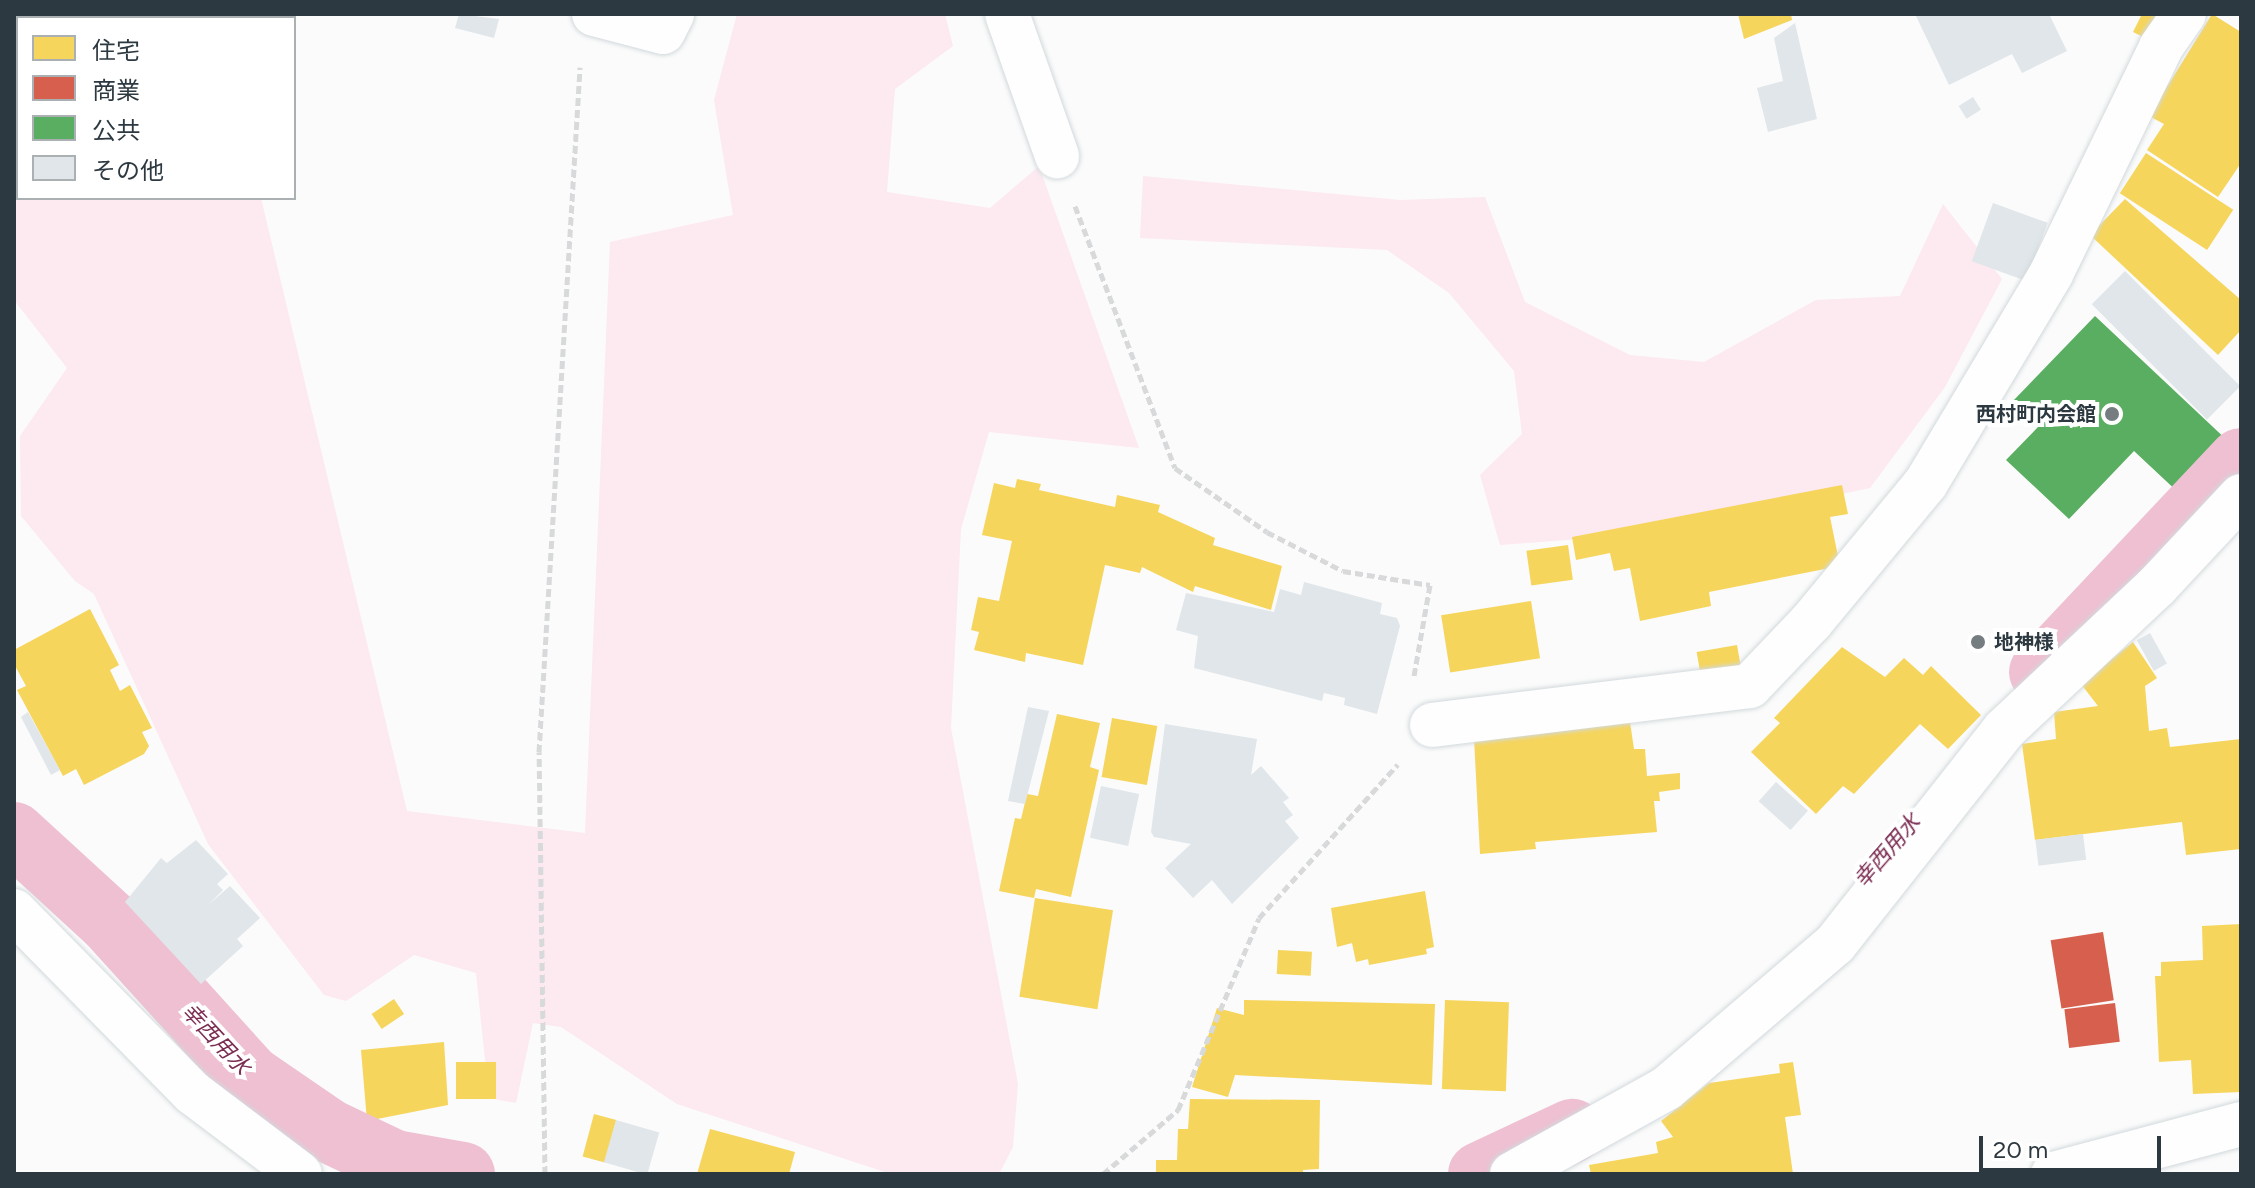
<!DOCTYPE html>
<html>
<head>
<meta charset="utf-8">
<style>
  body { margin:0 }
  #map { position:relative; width:2255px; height:1188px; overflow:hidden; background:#fbfbfb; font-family:Figtree,"Noto Sans JP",sans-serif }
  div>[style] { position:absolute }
  .green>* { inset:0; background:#fde9f0 }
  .homes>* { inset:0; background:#f6d55c; transform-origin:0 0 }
  .shops>* { inset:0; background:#d6604d; transform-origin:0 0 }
  .public>* { inset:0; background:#5aae61 }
  .canal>* { height:64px; margin:-32px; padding:0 32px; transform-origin:32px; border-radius:32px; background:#eec0d2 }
  .building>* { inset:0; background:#e0e6e9; transform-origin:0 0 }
  .path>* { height:5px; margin-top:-2.5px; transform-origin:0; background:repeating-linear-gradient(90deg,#d8d9da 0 8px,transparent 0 12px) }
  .roads { filter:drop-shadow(0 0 2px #d2d9dc) drop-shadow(0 0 2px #d2d9dc) }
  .minor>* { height:44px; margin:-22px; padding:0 22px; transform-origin:22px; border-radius:22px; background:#fefefe }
  .dots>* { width:22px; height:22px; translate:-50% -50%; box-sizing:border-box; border:4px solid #fff; border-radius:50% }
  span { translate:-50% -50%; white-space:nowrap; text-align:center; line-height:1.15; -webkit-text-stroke:8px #fff; paint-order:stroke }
  .poi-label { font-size:20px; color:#2d3940; font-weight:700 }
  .right { translate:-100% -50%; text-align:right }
  .left { translate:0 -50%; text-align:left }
  .water-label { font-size:22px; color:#7b2d52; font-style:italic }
  .frame { position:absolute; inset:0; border:16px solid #2d3940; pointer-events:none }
  .legend { position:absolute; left:16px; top:16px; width:280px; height:184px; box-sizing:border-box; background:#fff; border:2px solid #abb0b3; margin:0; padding:10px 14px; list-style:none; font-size:24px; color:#2d3940 }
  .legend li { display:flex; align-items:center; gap:16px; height:40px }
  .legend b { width:40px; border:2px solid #abb0b3 }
  .scale { position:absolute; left:1979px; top:1136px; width:182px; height:36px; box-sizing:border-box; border:4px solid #2d3940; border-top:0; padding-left:10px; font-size:24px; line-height:28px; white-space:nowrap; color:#2d3940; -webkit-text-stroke:6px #fff; paint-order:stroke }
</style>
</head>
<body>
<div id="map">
  <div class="green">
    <div style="clip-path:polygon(14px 14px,263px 14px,18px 18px,18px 198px,261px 198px,407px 811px,585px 833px,610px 242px,733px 215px,714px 100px,737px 14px,945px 14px,953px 46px,895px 89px,887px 192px,990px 208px,1039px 166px,1139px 448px,989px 432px,961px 529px,951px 728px,1018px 1084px,1013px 1147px,999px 1174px,891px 1174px,677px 1104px,561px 1027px,533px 1023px,516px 1103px,489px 1098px,476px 973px,414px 955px,346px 1001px,324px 995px,208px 844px,94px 594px,75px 581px,21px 516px,20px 436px,67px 368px,14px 300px)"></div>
    <div style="clip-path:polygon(1143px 176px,1400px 200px,1485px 197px,1525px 302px,1630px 355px,1704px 362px,1816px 300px,1900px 296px,1943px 204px,2002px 279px,1945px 387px,1870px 488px,1658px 533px,1500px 545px,1480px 475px,1522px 434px,1514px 371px,1449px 293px,1387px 250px,1140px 238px)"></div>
  </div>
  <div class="homes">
    <div style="clip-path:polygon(1738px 14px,1791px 14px,1792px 20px,1744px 39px)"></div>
    <div style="clip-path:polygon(2142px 14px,2177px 14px,2159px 45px,2133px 32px)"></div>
    <div style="clip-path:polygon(2212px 14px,2241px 32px,2241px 163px,2218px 197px,2147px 150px,2164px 124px,2149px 116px)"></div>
    <div style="left:2146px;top:153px;width:104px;height:48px;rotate:33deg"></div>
    <div style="clip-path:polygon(2125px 199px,2241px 300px,2241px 330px,2218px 355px,2090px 235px)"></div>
    <div style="clip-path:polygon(1017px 479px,1041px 484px,1039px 490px,1115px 507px,1117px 495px,1160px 505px,1158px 512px,1215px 538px,1213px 545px,1282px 566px,1271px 610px,1195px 586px,1193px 592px,1142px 567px,1140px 573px,1105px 565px,1083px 665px,1026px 653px,1025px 662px,974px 650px,979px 632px,971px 630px,978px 597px,999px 601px,1012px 541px,982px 535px,994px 483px,1015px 488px)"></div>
    <div style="clip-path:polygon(1842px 485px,1848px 514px,1830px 517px,1840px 566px,1709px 592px,1711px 606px,1640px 621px,1630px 568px,1614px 571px,1610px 553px,1576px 560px,1572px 537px)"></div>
    <div style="left:1568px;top:545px;width:35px;height:42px;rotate:82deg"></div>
    <div style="left:1531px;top:601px;width:58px;height:91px;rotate:81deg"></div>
    <div style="clip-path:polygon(90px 609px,119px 665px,110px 670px,120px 691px,130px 685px,152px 728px,142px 732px,149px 746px,144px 754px,84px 785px,76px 769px,63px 776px,17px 690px,26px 686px,14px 664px,14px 650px)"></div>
    <div style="clip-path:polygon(2133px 642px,2157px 678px,2145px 686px,2149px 731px,2167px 728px,2170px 747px,2241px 739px,2241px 849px,2186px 855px,2182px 822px,2035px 840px,2022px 744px,2056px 739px,2054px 712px,2098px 706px,2081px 684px)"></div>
    <div style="left:1737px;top:645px;width:22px;height:41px;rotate:80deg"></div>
    <div style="clip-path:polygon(1842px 647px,1885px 677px,1904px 658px,1923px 675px,1931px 666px,1981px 715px,1948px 749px,1920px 724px,1854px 794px,1843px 786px,1816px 814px,1751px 752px,1780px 723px,1774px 718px)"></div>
    <div style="clip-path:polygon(1057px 714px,1100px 723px,1090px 767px,1099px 770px,1071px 897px,1036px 889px,1034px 898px,999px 891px,1015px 818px,1021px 819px,1027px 794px,1038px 796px)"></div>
    <div style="left:1112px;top:718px;width:46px;height:60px;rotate:10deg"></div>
    <div style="clip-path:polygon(1630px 722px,1634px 749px,1645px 749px,1647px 776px,1680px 773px,1680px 789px,1659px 792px,1660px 801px,1654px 801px,1657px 832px,1535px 842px,1536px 849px,1480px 854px,1474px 738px)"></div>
    <div style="clip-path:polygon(1425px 891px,1434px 947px,1426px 949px,1427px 954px,1369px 965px,1368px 959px,1356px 962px,1352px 943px,1337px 947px,1331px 908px)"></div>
    <div style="left:1035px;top:898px;width:79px;height:100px;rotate:9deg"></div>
    <div style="clip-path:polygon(2241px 924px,2241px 1092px,2193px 1094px,2191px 1060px,2159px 1062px,2155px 976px,2161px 976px,2161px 962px,2203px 960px,2202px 926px)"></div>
    <div style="left:1278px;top:950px;width:34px;height:24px;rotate:3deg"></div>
    <div style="left:394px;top:999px;width:18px;height:27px;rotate:56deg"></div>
    <div style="clip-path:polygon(1244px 1000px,1435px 1004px,1432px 1085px,1235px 1075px,1228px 1097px,1192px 1087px,1217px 1008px,1244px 1015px)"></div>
    <div style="left:1445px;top:1000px;width:64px;height:89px;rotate:2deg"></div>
    <div style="clip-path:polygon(444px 1042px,448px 1105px,367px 1121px,361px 1050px)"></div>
    <div style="left:456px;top:1062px;width:40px;height:37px"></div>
    <div style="clip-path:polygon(1793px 1062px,1801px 1115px,1785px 1117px,1793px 1174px,1591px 1174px,1589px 1165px,1658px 1153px,1656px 1142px,1673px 1137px,1661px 1121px,1709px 1083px,1780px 1073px,1779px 1064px)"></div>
    <div style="clip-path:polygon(1190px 1099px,1320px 1100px,1319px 1169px,1303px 1170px,1303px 1174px,1156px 1174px,1156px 1160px,1177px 1160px,1178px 1129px,1188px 1129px)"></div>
    <div style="left:594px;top:1114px;width:23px;height:44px;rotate:15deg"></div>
    <div style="clip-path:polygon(710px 1129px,795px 1152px,789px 1174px,697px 1174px)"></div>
  </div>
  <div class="shops">
    <div style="left:2103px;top:932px;width:69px;height:53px;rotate:81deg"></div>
    <div style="left:2115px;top:1003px;width:39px;height:51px;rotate:83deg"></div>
  </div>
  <div class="public">
    <div style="clip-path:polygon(2095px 316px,2230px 443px,2181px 495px,2134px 451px,2069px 519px,2006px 460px,2038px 427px,2012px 402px)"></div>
  </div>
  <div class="canal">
    <div style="left:2041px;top:672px;width:291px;rotate:-46.7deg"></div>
    <div style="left:14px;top:834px;width:130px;rotate:42.5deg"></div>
    <div style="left:110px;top:922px;width:209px;rotate:47.9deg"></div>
    <div style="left:250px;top:1077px;width:96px;rotate:34.4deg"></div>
    <div style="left:329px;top:1131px;width:73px;rotate:25.2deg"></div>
    <div style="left:395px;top:1162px;width:69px;rotate:10deg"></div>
    <div style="left:1480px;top:1174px;width:102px;rotate:-25.1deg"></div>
  </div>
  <div class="building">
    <div style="clip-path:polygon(459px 14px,499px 19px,494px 38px,455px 28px)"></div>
    <div style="clip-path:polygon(2049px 14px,2067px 51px,2022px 73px,2012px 54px,1949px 85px,1916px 16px)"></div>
    <div style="clip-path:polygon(1795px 23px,1817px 119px,1768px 132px,1757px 88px,1783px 81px,1774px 38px)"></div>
    <div style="left:1973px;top:97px;width:15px;height:17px;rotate:58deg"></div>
    <div style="left:1993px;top:203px;width:58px;height:62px;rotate:20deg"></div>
    <div style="left:2125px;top:271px;width:163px;height:47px;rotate:45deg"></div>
    <div style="clip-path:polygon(1304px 582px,1382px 603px,1380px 614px,1397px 618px,1400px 626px,1377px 714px,1344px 705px,1345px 698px,1324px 693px,1322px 701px,1194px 668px,1198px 636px,1176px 630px,1186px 593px,1274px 612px,1280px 589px,1301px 595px)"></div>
    <div style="left:2150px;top:633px;width:35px;height:15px;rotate:61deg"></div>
    <div style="clip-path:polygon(1028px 707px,1049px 711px,1025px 804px,1008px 801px)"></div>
    <div style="clip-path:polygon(28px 712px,60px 770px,51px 775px,21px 717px)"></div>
    <div style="clip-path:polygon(1165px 724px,1257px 739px,1251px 775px,1261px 766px,1289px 798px,1283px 802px,1293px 815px,1285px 821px,1299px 838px,1232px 904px,1212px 880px,1193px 898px,1165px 868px,1191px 844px,1154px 837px,1151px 832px)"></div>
    <div style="left:1776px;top:782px;width:43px;height:26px;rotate:42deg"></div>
    <div style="left:1101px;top:786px;width:39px;height:53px;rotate:12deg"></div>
    <div style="left:2083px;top:834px;width:26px;height:48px;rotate:83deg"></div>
    <div style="clip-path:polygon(196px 840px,228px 874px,217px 884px,223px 890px,208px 905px,230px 886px,260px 918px,237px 939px,243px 946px,201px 984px,125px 902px,161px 858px,167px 863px)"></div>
    <div style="left:616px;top:1120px;width:45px;height:44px;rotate:16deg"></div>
  </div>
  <div class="path">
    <div style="left:1075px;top:206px;width:280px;rotate:69.1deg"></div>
    <div style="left:1175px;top:468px;width:112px;rotate:34.8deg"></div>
    <div style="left:1267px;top:532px;width:85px;rotate:27.2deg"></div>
    <div style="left:1343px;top:571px;width:88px;rotate:9.1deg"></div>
    <div style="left:1430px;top:585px;width:92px;rotate:100deg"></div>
    <div style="left:545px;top:1174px;width:422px;rotate:-90.8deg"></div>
    <div style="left:539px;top:752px;width:686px;rotate:-86.57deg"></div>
    <div style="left:1103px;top:1174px;width:99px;rotate:-40.5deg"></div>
    <div style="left:1178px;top:1110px;width:208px;rotate:-67.1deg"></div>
    <div style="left:1259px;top:918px;width:207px;rotate:-47.9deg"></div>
  </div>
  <div class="roads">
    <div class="minor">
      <div style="left:594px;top:14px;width:71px;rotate:14.6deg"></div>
      <div style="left:663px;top:32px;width:20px;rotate:-63deg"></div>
      <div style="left:1007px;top:14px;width:151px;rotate:70.6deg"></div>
      <div style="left:1432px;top:725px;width:320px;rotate:-7deg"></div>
      <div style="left:1750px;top:686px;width:88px;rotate:-46.4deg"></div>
      <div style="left:1811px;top:622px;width:180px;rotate:-50.4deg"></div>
      <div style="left:1926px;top:483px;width:244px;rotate:-59.1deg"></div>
      <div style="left:2051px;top:274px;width:252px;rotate:-64.1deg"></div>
      <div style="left:2161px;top:47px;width:40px;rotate:-55.1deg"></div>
      <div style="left:14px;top:911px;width:255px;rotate:45.5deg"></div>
      <div style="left:193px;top:1093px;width:134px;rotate:37.1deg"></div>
      <div style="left:1512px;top:1174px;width:177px;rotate:-29deg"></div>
      <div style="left:1667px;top:1088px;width:221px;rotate:-40.6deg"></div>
      <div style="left:1835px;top:944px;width:273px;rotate:-51.7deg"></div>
      <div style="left:2004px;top:730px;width:210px;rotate:-43.3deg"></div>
      <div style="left:2157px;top:586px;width:123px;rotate:-47deg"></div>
      <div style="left:2053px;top:1174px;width:195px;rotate:-14.9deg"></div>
    </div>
  </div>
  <div class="dots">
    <div style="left:2112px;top:414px;background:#757d81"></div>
    <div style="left:1978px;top:642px;background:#757d81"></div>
  </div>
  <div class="poi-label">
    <span class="right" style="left:2096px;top:414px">西村町内会館</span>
    <span class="left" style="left:1994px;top:642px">地神様</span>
  </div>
  <div class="water-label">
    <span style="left:1887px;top:851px;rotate:-49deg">幸西用水</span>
    <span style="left:216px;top:1039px;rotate:47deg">幸西用水</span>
  </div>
  <div class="frame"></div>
  <ul class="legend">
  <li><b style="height:22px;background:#f6d55c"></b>住宅</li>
  <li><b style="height:22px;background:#d6604d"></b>商業</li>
  <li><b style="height:22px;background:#5aae61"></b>公共</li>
  <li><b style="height:22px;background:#e0e6e9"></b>その他</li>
  </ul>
  <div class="scale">20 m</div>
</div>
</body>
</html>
